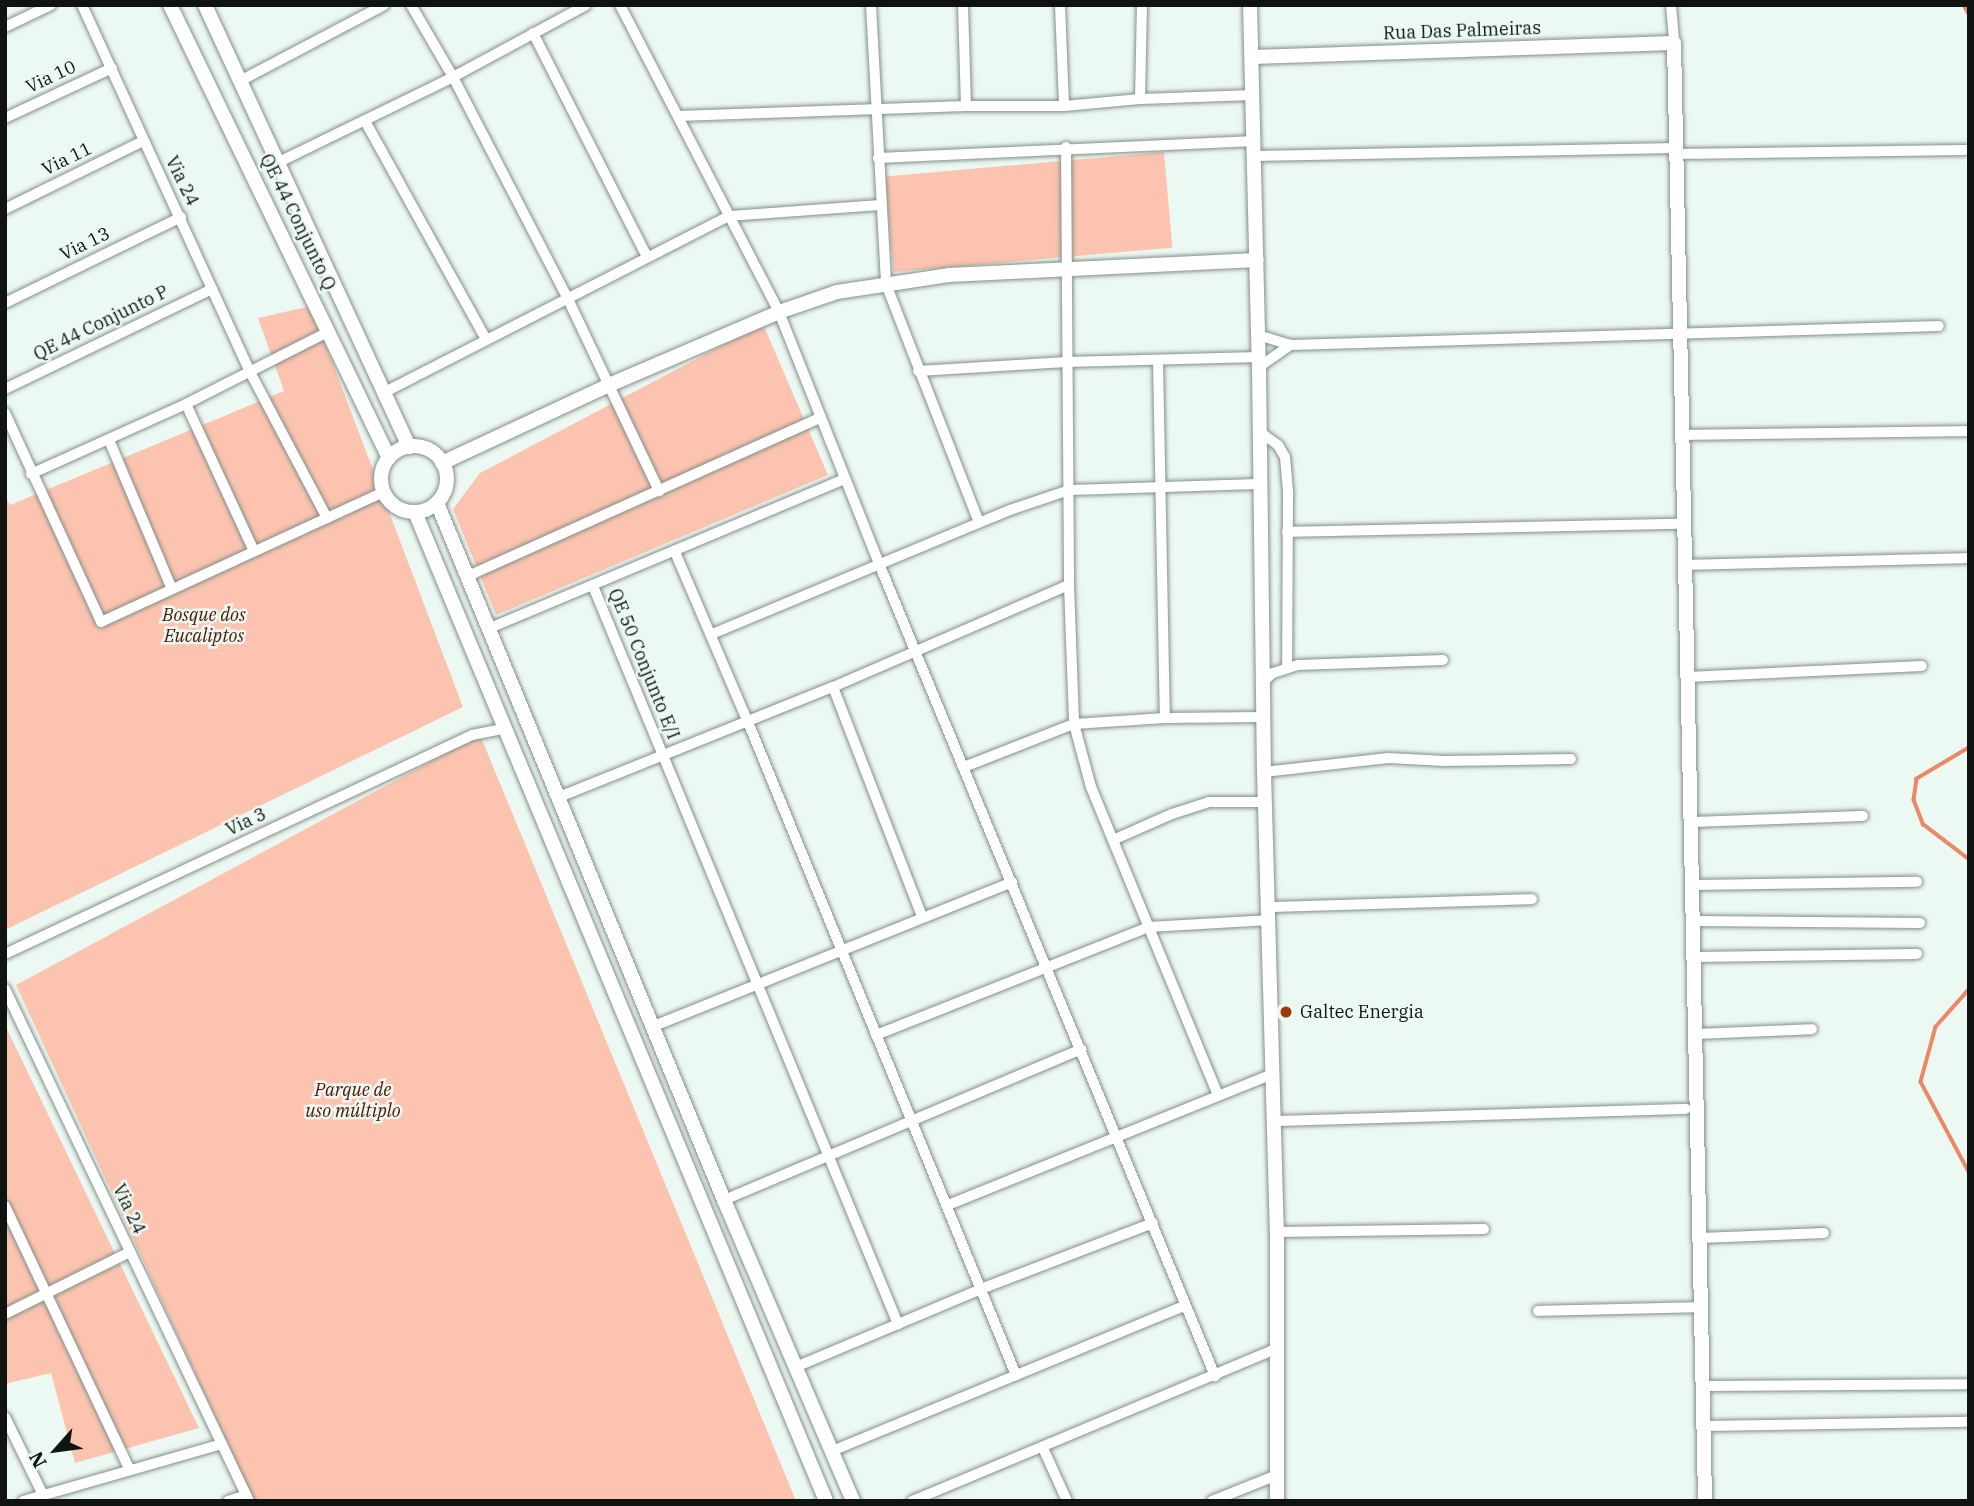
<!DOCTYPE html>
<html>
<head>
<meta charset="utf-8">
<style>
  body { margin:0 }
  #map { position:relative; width:1974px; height:1506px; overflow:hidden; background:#ecf9f2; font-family:"IBM Plex Serif",serif }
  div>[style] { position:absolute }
  .green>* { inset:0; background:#fcc4b0; transform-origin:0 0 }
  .stream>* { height:3.5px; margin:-1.75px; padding:0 1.75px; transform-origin:1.75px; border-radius:1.75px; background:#e98968 }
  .roads { filter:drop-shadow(0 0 2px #838f88) drop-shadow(0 0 2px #838f88) }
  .minor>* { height:10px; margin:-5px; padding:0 5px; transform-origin:5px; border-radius:5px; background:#fff }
  .tertiary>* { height:14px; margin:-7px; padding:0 7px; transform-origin:7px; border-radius:7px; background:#fff }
  .tertiary>.ring { margin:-7px; padding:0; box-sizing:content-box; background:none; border:14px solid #fff; border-radius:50% }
  .dots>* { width:19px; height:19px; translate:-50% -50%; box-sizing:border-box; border:4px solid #ecf9f2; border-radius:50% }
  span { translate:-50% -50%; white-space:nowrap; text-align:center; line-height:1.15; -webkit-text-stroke:5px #ecf9f2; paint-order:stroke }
  .street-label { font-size:18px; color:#0f1411 }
  .park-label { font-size:18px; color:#4f1500; font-style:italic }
  .poi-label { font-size:18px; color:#0f1411 }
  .left { translate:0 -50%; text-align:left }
  .frame { position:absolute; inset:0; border:7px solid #0f1411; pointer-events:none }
  .north { position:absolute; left:21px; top:1415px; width:70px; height:70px; -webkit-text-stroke:5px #ecf9f2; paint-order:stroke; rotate:242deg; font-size:19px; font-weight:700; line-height:28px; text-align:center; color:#0f1411 }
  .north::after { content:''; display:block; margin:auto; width:24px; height:32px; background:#0f1411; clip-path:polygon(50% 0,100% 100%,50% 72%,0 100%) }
</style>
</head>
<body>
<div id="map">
  <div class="green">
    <div style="left:1164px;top:152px;width:96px;height:280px;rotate:85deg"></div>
    <div style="clip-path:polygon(311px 306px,463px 707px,5px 930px,5px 497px,10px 505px,284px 391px,258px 318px)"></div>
    <div style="clip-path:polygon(763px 324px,828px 475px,496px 615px,453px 509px,480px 473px)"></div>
    <div style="clip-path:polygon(480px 735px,796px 1501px,254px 1501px,16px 985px)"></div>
    <div style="clip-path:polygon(5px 1025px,199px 1428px,75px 1463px,51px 1373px,5px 1384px)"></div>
  </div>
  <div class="stream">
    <div style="left:1964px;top:5px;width:10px;rotate:61deg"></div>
    <div style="left:1969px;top:748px;width:61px;rotate:149.2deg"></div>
    <div style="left:1917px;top:779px;width:21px;rotate:98deg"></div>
    <div style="left:1914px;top:800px;width:26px;rotate:69deg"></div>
    <div style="left:1923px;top:824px;width:58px;rotate:37.3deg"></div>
    <div style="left:1969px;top:990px;width:50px;rotate:131.7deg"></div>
    <div style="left:1936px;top:1027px;width:57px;rotate:105.3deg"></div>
    <div style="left:1921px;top:1082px;width:102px;rotate:61.9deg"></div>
  </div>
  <div class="roads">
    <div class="minor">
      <div style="left:82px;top:5px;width:404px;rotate:65.4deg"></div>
      <div style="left:250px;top:372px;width:165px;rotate:62.2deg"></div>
      <div style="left:411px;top:5px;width:83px;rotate:59.7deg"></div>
      <div style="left:453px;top:77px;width:248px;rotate:62.6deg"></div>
      <div style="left:567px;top:297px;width:215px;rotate:64.6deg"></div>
      <div style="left:620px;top:5px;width:346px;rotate:62.6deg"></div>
      <div style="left:779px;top:312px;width:273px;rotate:68.3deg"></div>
      <div style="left:880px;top:566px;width:877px;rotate:67.53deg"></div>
      <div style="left:871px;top:5px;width:279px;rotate:86.9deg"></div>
      <div style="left:886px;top:284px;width:256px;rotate:68.7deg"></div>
      <div style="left:963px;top:5px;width:101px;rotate:88.3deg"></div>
      <div style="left:1060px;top:5px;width:101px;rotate:87.7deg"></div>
      <div style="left:1671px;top:5px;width:38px;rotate:85deg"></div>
      <div style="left:5px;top:27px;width:51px;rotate:-25.6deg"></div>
      <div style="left:533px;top:33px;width:251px;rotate:63deg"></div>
      <div style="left:240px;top:81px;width:163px;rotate:-27.8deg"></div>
      <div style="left:1140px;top:99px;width:94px;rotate:-88.8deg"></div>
      <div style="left:678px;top:116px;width:288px;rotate:-2deg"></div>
      <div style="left:966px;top:106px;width:98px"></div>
      <div style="left:1064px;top:106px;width:76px;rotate:-5.3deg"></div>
      <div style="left:1140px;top:99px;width:113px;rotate:-2deg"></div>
      <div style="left:5px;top:118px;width:118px;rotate:-25deg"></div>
      <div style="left:365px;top:121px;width:249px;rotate:61deg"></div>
      <div style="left:1066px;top:147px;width:438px;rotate:89.6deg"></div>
      <div style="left:1069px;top:585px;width:139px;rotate:87.9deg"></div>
      <div style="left:1074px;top:724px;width:65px;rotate:74.9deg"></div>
      <div style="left:1091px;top:787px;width:333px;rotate:67.6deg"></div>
      <div style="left:1676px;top:154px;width:289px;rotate:-0.8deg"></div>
      <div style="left:1255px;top:156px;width:421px;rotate:-1.1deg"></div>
      <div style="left:878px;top:158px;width:377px;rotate:-2.6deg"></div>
      <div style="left:279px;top:162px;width:194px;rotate:-26deg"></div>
      <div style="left:453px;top:77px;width:151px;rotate:-28.4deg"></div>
      <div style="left:5px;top:209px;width:154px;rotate:-26.2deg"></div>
      <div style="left:5px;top:303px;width:196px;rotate:-26deg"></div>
      <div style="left:1258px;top:335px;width:34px;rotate:17deg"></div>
      <div style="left:1291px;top:345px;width:648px;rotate:-1.68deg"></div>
      <div style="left:1158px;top:361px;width:357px;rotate:88.9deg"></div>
      <div style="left:1259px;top:367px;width:39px;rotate:-35deg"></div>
      <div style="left:918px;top:371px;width:148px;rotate:-3.5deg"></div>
      <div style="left:1066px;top:362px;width:193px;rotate:-1.5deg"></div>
      <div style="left:5px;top:389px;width:230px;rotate:-25.8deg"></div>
      <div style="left:385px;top:392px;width:386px;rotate:-27.1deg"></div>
      <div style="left:729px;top:216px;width:150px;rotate:-4.2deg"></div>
      <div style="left:186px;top:404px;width:162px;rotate:65.2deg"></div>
      <div style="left:5px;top:413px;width:230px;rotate:65.3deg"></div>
      <div style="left:101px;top:622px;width:311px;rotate:-24.7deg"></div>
      <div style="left:1260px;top:432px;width:22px;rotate:36deg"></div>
      <div style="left:1278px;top:445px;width:14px;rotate:60deg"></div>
      <div style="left:1285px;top:457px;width:38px;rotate:85deg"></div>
      <div style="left:1288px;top:495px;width:172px;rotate:90.3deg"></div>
      <div style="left:1682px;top:435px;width:287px;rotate:-0.8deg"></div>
      <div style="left:109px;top:440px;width:162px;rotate:67.1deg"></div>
      <div style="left:31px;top:474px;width:170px;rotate:-24.3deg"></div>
      <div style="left:186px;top:404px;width:161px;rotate:-26.9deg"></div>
      <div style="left:1287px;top:532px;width:397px;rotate:-1.2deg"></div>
      <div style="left:675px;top:552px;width:185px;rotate:66.8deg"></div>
      <div style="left:748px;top:722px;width:706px;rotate:67.69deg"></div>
      <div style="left:1686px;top:565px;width:283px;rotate:-1.4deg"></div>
      <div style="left:468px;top:576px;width:387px;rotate:-24.2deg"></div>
      <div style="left:593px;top:586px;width:799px;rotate:67.55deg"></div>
      <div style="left:490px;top:628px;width:385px;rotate:-22.8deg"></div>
      <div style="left:712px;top:634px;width:323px;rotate:-22.6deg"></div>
      <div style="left:1010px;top:510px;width:62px;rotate:-18.7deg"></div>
      <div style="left:1069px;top:490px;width:191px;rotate:-1.8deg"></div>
      <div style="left:1687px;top:677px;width:235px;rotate:-2.7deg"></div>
      <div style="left:1264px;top:681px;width:12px;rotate:-42deg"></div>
      <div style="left:1273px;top:673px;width:26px;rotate:-18deg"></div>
      <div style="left:1298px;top:665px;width:145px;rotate:-2deg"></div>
      <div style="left:833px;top:687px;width:247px;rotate:68.8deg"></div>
      <div style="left:964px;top:767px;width:118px;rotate:-21.4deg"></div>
      <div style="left:1074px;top:724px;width:91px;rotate:-3.8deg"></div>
      <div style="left:1165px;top:718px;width:99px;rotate:-0.6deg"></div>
      <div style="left:1264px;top:772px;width:125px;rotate:-6.4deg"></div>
      <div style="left:1388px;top:758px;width:57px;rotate:3deg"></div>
      <div style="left:1445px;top:761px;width:126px;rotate:-0.9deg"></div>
      <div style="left:559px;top:797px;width:295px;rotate:-21.9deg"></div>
      <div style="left:833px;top:687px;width:257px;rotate:-23.4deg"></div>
      <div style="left:1691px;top:822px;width:172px;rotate:-2deg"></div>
      <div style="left:1113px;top:840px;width:64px;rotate:-23.8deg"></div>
      <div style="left:1172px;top:814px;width:39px;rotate:-18deg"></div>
      <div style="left:1209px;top:802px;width:56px"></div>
      <div style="left:1693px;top:885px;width:224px;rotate:-0.8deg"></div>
      <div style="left:1269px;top:907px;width:263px;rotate:-1.7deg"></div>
      <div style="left:1694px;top:921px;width:226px;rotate:0.5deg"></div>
      <div style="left:5px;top:954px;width:516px;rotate:-25.12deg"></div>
      <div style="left:472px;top:735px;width:33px;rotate:-11deg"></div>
      <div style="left:1694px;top:957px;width:223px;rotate:-0.8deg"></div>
      <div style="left:5px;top:989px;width:567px;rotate:64.52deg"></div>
      <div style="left:654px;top:1026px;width:386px;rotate:-21.9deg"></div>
      <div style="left:1695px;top:1034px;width:117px;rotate:-2.4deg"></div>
      <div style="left:876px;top:1035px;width:294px;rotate:-21.6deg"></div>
      <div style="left:1149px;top:927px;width:121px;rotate:-3.3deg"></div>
      <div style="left:1274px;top:1121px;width:412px;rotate:-1.7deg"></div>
      <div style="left:724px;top:1200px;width:388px;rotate:-22.9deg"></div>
      <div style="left:948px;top:1205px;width:350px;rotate:-22deg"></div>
      <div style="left:5px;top:1206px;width:292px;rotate:64.7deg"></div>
      <div style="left:1277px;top:1232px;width:207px;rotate:-0.8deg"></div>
      <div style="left:1700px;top:1238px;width:124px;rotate:-2.3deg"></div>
      <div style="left:1538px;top:1311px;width:163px;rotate:-1.4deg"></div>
      <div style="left:5px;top:1314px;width:140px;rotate:-26.4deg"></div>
      <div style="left:798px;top:1366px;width:199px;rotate:-22.8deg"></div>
      <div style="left:981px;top:1289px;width:184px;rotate:-21deg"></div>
      <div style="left:1703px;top:1386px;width:266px;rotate:-0.4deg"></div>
      <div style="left:5px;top:1417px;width:87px;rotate:64deg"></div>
      <div style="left:1704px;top:1426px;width:265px;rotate:-0.9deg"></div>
      <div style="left:1043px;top:1448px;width:58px;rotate:65.6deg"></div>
      <div style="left:832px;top:1451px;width:381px;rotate:-22.4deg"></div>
      <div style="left:23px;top:1501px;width:207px;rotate:-16deg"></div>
      <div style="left:228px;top:1501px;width:19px;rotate:-18deg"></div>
      <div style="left:912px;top:1501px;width:397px;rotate:-22.7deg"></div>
      <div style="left:1212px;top:1501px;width:70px;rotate:-21.8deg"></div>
    </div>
    <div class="tertiary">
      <div style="left:170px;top:5px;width:503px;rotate:64.2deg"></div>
      <div style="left:205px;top:5px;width:487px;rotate:65.2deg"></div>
      <div style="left:1250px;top:5px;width:362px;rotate:88.6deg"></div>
      <div style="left:1259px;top:367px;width:405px;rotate:89.3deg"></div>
      <div style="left:1264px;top:772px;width:460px;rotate:88.4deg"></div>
      <div style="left:1277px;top:1232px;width:269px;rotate:90deg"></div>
      <div style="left:1252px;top:57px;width:422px;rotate:-1.9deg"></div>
      <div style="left:1674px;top:43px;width:1458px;rotate:88.78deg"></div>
      <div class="ring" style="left:381px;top:446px;width:52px;height:52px"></div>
      <div style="left:442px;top:463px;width:184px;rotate:-25deg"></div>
      <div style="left:609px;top:385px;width:185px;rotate:-23.2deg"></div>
      <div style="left:779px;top:312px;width:61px;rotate:-19deg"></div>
      <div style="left:837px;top:292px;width:113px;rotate:-8.6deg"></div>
      <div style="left:949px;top:275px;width:308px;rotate:-2.8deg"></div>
      <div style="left:437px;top:503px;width:754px;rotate:67.62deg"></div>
      <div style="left:724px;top:1200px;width:327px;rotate:66.8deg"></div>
      <div style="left:415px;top:512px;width:1071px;rotate:67.43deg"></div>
    </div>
  </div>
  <div class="dots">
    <div style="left:1286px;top:1012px;background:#9d380b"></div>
  </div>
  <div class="street-label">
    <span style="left:1462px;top:31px;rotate:-2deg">Rua Das Palmeiras</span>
    <span style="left:51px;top:77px;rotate:-25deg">Via 10</span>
    <span style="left:67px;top:159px;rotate:-26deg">Via 11</span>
    <span style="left:182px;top:181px;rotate:64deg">Via 24</span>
    <span style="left:298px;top:222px;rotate:64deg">QE 44 Conjunto Q</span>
    <span style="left:85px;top:244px;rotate:-26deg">Via 13</span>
    <span style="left:101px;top:323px;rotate:-26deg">QE 44 Conjunto P</span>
    <span style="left:644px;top:664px;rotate:68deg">QE 50 Conjunto E/I</span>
    <span style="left:246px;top:822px;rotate:-25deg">Via 3</span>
    <span style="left:129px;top:1209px;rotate:65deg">Via 24</span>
  </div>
  <div class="park-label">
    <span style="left:204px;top:626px">Bosque dos<br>Eucaliptos</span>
    <span style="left:353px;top:1101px">Parque de<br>uso múltiplo</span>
  </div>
  <div class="poi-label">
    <span class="left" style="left:1300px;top:1012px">Galtec Energia</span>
  </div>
  <div class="frame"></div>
  <div class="north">N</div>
</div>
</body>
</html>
